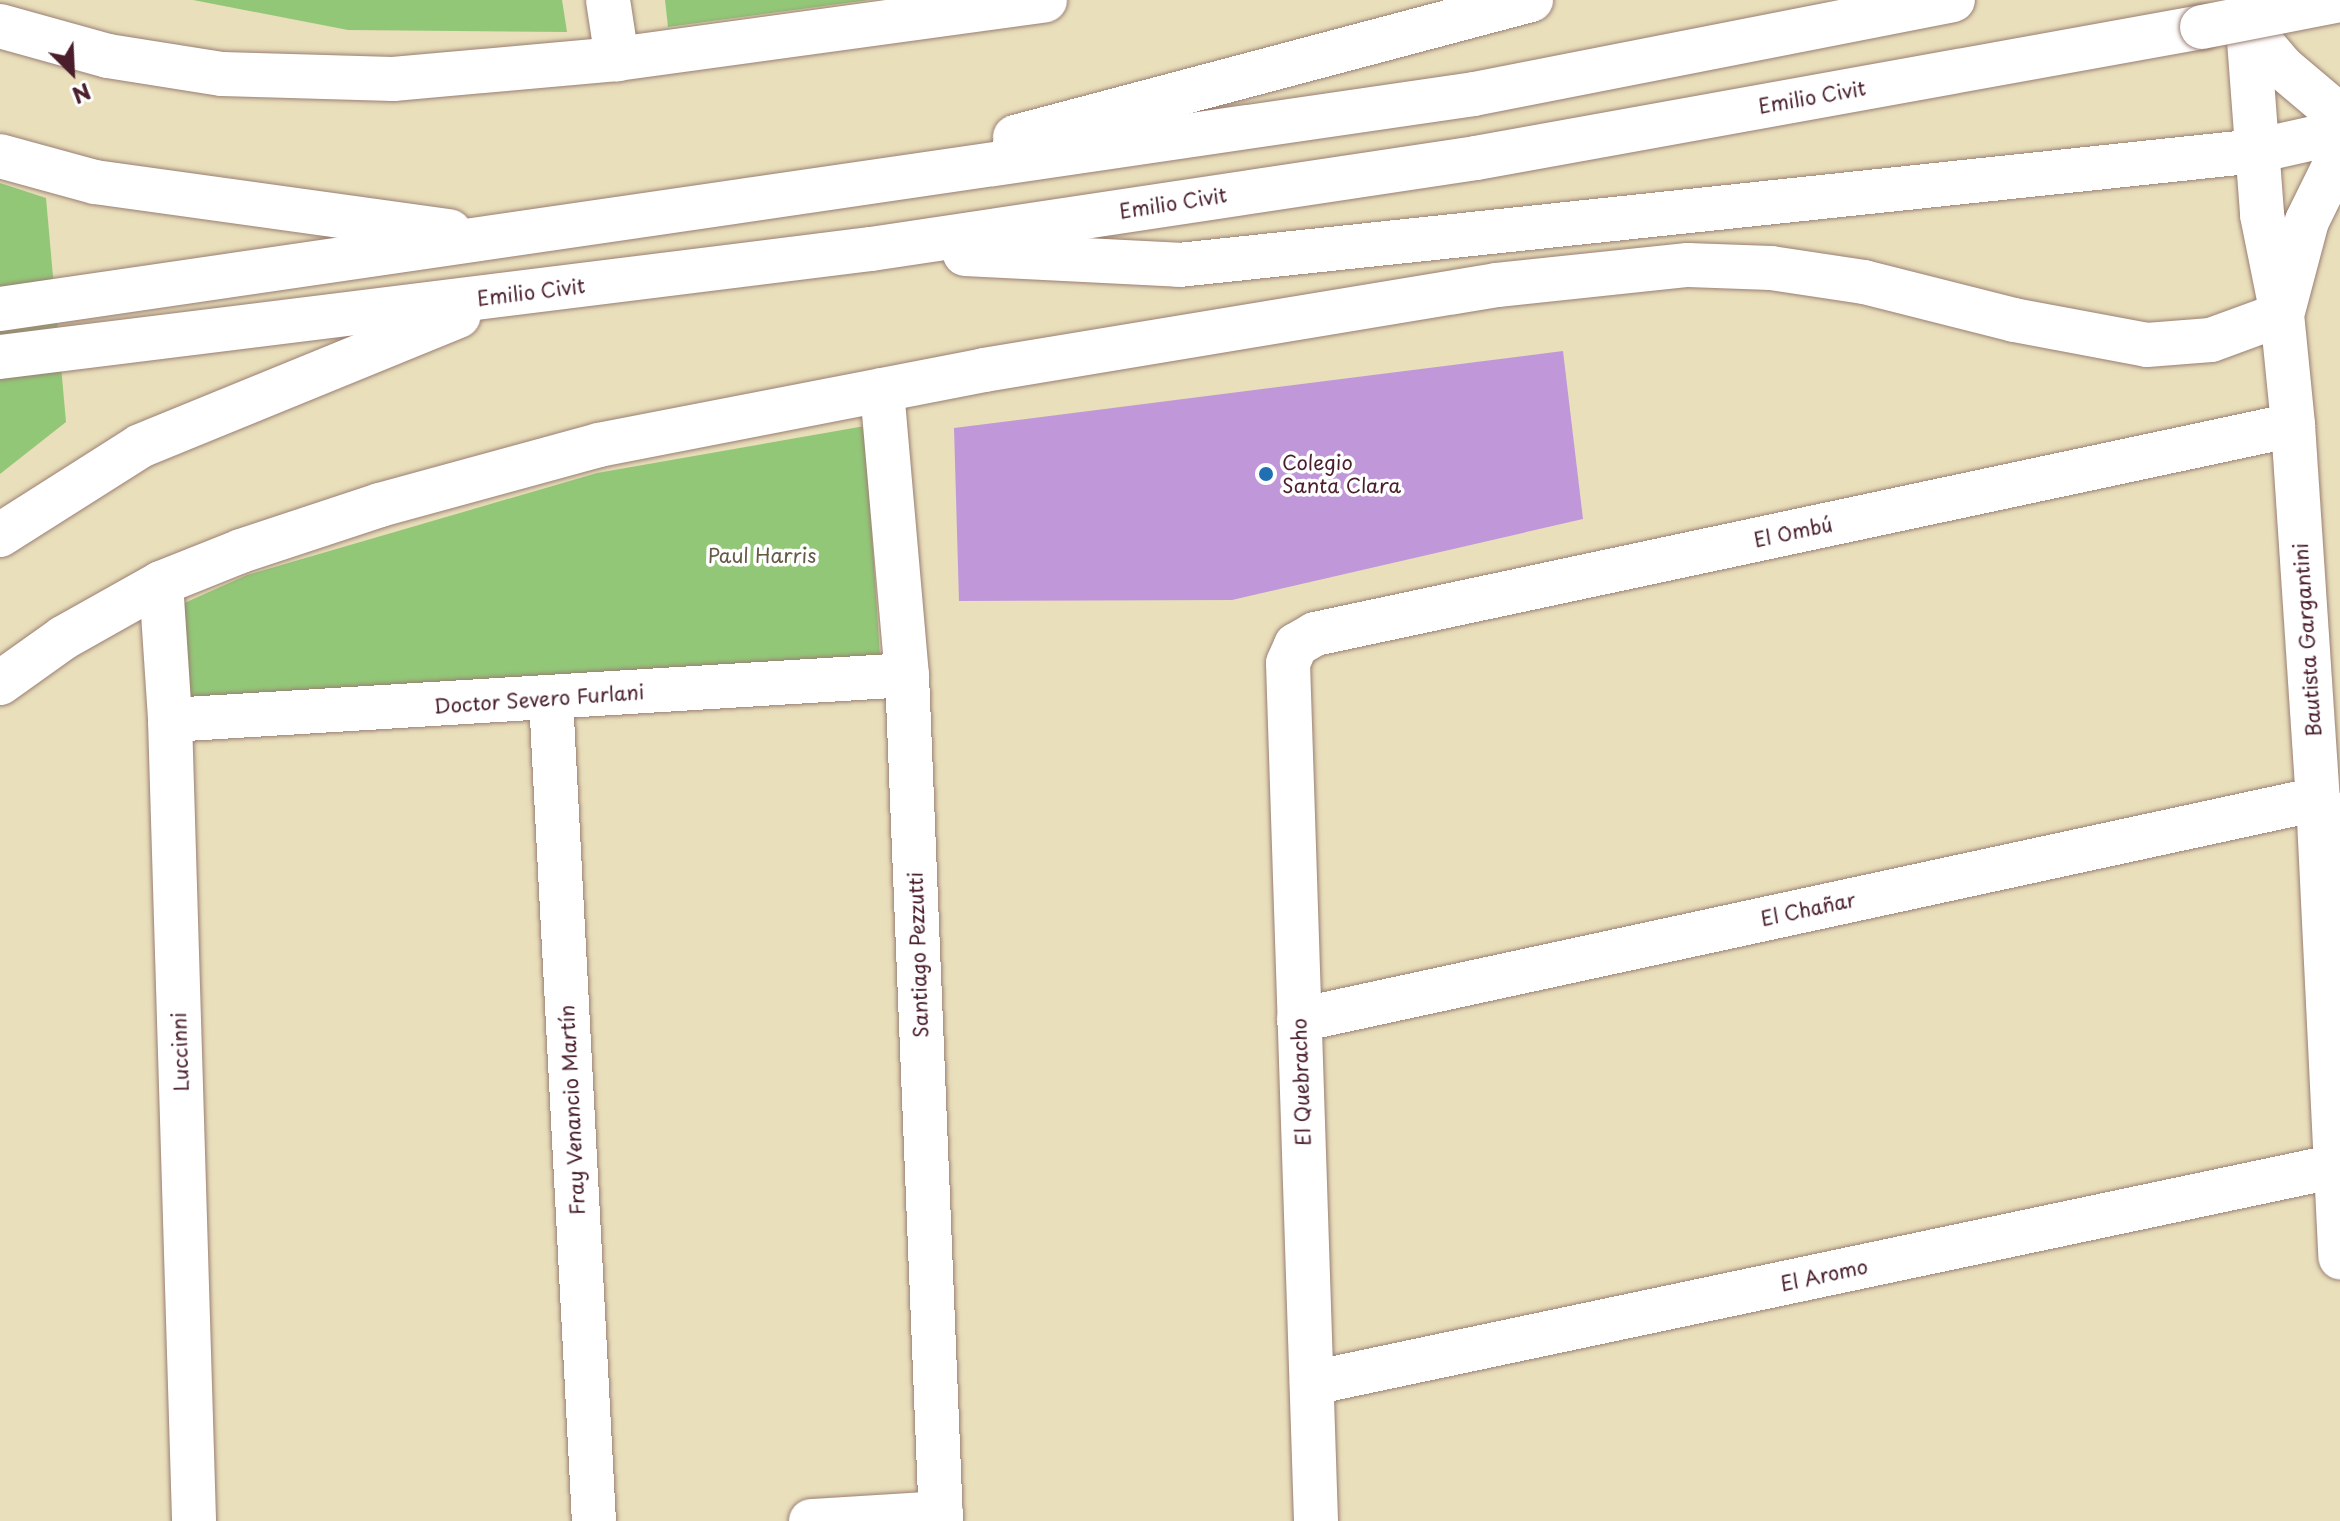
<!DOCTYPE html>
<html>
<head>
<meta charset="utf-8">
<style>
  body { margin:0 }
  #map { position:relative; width:2340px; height:1521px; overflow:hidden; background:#e9dfbb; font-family:"Playpen Sans",sans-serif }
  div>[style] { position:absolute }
  .green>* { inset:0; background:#93c778 }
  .building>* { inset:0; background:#c098d9 }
  .roads { filter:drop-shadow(0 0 2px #9a7f73) drop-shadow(0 0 2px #9a7f73) }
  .minor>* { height:44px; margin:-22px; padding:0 22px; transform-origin:22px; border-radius:22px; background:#fff }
  .highway>* { height:44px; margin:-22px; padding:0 22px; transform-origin:22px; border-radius:22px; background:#fff }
  .bridges { filter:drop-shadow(0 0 2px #9a7f73) drop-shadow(0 0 2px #9a7f73) }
  .highway-bridge>* { height:44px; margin:-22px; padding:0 22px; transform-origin:22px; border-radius:22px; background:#fff }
  .dots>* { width:22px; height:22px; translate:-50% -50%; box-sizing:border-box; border:4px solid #fff; border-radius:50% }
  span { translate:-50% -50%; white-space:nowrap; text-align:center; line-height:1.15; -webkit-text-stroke:7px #fff; paint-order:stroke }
  .street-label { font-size:20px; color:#4a1f2b }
  .poi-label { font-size:20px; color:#4a1f2b }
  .left { translate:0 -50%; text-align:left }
  .park-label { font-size:20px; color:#645a46 }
  .north { position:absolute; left:32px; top:32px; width:80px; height:80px; -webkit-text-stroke:6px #fff; paint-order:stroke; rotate:156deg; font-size:22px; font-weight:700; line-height:32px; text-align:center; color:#4a1f2b }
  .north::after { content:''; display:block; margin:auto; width:28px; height:36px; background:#4a1f2b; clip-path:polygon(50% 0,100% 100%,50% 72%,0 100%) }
</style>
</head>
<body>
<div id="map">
  <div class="green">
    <div style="clip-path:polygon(193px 0,562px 0,567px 32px,348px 30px)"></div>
    <div style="clip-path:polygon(665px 0,869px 0,668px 27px)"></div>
    <div style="clip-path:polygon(0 183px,46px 198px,66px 422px,0 474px)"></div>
    <div style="clip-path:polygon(865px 426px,880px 656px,179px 708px,171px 609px,247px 575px,597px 473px)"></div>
  </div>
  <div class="building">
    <div style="clip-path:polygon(1563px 351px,1583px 519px,1232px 600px,959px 601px,954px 428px)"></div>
  </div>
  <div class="roads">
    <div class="minor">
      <div style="left:608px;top:0;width:60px;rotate:81.3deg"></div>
      <div style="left:2248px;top:18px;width:9px;rotate:90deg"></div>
      <div style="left:2248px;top:27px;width:52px;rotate:49.6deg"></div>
      <div style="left:2282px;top:67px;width:76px;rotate:40.2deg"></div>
      <div style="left:0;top:26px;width:112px;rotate:15.5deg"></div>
      <div style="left:108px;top:56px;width:115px;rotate:9deg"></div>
      <div style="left:222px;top:74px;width:171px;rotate:1.7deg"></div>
      <div style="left:393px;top:79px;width:225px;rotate:-5.1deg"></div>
      <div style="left:617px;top:59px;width:432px;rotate:-7.8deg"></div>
      <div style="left:2248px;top:27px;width:189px;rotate:85.7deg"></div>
      <div style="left:2262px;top:215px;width:101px;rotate:78.6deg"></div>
      <div style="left:2282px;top:314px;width:112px;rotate:84.3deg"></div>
      <div style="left:2293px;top:425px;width:375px;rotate:86.2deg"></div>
      <div style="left:2318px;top:799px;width:459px;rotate:87.2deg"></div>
      <div style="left:2256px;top:151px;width:86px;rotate:-12.7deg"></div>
      <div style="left:2284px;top:308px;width:90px;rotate:-75.2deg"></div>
      <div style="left:2307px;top:221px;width:75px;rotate:-63.8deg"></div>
      <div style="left:882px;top:390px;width:286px;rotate:85deg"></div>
      <div style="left:907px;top:675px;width:847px;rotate:87.7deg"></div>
      <div style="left:161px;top:583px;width:137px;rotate:86.2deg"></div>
      <div style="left:170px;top:720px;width:801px;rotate:88.28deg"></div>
      <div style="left:0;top:683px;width:77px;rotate:-35.5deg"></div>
      <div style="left:63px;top:638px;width:112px;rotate:-29.3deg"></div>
      <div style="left:161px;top:583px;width:86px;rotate:-21.8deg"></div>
      <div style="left:241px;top:551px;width:146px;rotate:-18.3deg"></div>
      <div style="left:380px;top:505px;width:227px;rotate:-15.3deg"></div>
      <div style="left:599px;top:445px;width:392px;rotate:-11deg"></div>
      <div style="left:984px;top:370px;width:520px;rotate:-9.41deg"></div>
      <div style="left:1497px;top:285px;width:192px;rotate:-6deg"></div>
      <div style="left:1688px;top:265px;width:83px;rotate:2.1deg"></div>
      <div style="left:1771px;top:268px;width:94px;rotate:8.6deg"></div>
      <div style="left:1864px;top:282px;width:155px;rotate:14.2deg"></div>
      <div style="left:2014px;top:320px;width:135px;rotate:10.6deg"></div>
      <div style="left:2147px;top:345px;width:64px;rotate:-4.5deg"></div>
      <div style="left:2211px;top:340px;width:76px;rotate:-20.1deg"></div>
      <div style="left:551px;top:699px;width:823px;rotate:87.01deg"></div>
      <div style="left:170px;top:720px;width:738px;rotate:-3.49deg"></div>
      <div style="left:1299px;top:1020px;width:1043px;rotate:-12.24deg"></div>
      <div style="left:1312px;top:1383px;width:1047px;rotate:-11.96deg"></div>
      <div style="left:811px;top:1521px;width:130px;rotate:-3.5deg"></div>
      <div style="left:1316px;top:1521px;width:858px;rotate:-91.87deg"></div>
      <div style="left:1288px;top:663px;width:20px;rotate:-66deg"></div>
      <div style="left:1296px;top:645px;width:22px;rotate:-30deg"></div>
      <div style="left:1315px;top:634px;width:1000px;rotate:-12.06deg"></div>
    </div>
    <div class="highway">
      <div style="left:1015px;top:137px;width:534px;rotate:-14.87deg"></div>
      <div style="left:0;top:156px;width:98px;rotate:15.3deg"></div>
      <div style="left:95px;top:182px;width:358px;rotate:7.9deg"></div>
      <div style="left:965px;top:254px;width:214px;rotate:2.9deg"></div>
      <div style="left:1179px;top:265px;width:1083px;rotate:-6.04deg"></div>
      <div style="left:0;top:309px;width:1490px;rotate:-8.3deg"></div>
      <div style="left:1474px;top:94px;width:488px;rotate:-11.1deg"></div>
      <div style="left:0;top:357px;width:878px;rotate:-7.07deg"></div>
      <div style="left:871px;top:249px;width:612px;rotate:-8.55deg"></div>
      <div style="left:1476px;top:158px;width:738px;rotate:-10.23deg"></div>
      <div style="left:0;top:535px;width:166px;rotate:-32.4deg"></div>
      <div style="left:140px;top:446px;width:344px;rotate:-22.2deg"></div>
    </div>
  </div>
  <div class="bridges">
    <div class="highway-bridge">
      <div style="left:2202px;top:27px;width:140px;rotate:-11.1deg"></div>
    </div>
  </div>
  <div class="dots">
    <div style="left:1266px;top:474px;background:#1f6fb2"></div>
  </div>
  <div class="street-label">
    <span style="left:1812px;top:97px;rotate:-10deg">Emilio Civit</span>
    <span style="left:1173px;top:203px;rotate:-9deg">Emilio Civit</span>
    <span style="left:531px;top:292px;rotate:-7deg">Emilio Civit</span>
    <span style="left:1793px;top:532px;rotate:-12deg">El Ombú</span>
    <span style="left:2307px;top:640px;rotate:-94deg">Bautista Gargantini</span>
    <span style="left:539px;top:699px;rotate:-4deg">Doctor Severo Furlani</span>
    <span style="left:1808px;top:909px;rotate:-12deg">El Chañar</span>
    <span style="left:918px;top:955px;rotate:-92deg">Santiago Pezzutti</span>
    <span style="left:180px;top:1052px;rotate:-92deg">Luccinni</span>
    <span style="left:1301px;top:1082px;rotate:-92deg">El Quebracho</span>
    <span style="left:572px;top:1110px;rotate:-93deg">Fray Venancio Martín</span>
    <span style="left:1824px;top:1275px;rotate:-12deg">El Aromo</span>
  </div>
  <div class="poi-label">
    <span class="left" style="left:1282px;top:474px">Colegio<br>Santa Clara</span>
  </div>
  <div class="park-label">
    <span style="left:762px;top:555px">Paul Harris</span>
  </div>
  <div class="north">N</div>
</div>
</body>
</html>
